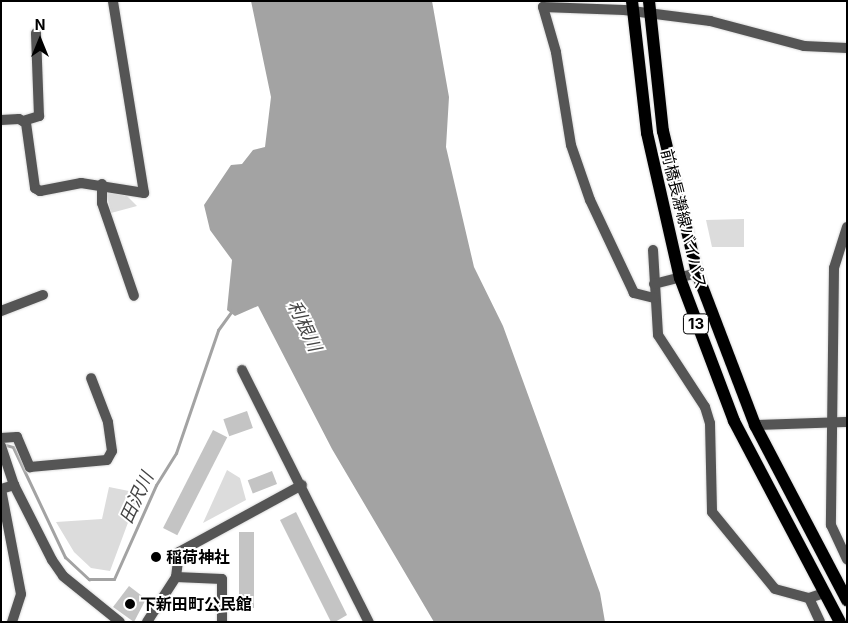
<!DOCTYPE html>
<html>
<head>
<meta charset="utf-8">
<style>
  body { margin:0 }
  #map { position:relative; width:848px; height:623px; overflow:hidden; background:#fff; font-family:Inter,"Noto Sans JP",sans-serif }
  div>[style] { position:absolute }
  .green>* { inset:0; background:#dcdcdc }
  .water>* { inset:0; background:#a3a3a3 }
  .stream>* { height:3px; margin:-1.5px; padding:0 1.5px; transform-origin:1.5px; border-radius:1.5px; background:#a3a3a3 }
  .building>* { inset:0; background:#c4c4c4; transform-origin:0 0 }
  .roads { filter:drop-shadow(0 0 1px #dbdbdb) drop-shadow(0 0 1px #dbdbdb) }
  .minor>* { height:10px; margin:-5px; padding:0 5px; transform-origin:5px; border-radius:5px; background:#555 }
  .tertiary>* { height:10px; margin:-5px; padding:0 5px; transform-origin:5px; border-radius:5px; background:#555 }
  .primary>* { height:12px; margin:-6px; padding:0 6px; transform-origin:6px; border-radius:6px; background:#000 }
  .dots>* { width:14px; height:14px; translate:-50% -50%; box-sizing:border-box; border:2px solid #fff; border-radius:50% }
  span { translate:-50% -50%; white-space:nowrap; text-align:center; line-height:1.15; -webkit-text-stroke:4px #fff; paint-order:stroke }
  .shield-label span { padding:1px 4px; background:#fff; border:1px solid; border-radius:4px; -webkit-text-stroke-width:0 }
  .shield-label { font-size:15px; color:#000; font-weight:700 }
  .street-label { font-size:16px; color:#000 }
  .poi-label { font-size:16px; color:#000; font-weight:700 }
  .left { translate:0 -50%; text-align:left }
  .water-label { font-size:18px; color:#444; font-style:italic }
  .frame { position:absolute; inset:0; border:2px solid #000; pointer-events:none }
  .north { position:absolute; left:15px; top:15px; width:50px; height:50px; -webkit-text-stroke:4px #fff; paint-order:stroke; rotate:0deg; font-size:14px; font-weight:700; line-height:20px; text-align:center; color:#000 }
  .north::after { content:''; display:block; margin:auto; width:18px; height:22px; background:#000; clip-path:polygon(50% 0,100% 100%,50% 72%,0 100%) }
</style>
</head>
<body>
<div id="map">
  <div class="green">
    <div style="clip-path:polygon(106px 192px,127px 196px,137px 206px,111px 213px)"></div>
    <div style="clip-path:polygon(744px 219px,744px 247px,712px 247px,706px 220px)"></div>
    <div style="clip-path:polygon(227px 470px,240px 478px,246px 500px,203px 523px)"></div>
    <div style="clip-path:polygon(109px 487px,139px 493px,110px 571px,91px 568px,74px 552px,56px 522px,102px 519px)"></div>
  </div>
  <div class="water">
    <div style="clip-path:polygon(251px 1px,432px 1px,449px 97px,446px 147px,474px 267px,503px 326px,600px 593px,605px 622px,434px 622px,332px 449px,258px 306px,235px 316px,227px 310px,232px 260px,210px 230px,204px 205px,231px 165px,242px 164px,253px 150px,265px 147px,271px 97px)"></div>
  </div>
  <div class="stream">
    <div style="left:2px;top:444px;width:11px;rotate:15deg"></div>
    <div style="left:13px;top:447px;width:122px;rotate:64.7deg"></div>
    <div style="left:65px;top:557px;width:33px;rotate:43deg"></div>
    <div style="left:89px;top:579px;width:25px"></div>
    <div style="left:114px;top:579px;width:103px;rotate:-65.9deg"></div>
    <div style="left:156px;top:485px;width:38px;rotate:-58deg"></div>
    <div style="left:176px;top:453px;width:130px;rotate:-71.1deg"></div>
    <div style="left:218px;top:330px;width:24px;rotate:-54deg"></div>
  </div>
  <div class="building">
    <div style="left:247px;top:411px;width:18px;height:25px;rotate:71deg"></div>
    <div style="left:213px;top:430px;width:16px;height:110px;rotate:27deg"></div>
    <div style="left:272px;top:471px;width:14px;height:26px;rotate:69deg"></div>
    <div style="clip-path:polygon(296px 512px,347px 615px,335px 622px,331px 622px,280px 520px)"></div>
    <div style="left:239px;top:532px;width:15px;height:76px"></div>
    <div style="clip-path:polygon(129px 586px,146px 599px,134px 622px,113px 607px)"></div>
  </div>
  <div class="roads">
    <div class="minor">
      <div style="left:1px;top:120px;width:18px;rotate:-3deg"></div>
      <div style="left:19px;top:119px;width:8px;rotate:30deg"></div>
      <div style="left:26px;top:123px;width:66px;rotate:82.1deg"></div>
      <div style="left:35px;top:188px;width:6px;rotate:31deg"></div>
      <div style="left:40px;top:191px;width:42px;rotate:-11deg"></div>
      <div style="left:81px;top:183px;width:64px;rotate:9deg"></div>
      <div style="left:144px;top:193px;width:194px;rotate:-99.2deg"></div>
      <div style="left:23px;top:121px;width:17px;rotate:-17deg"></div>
      <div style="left:39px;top:116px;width:83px;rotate:-92.1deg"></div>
      <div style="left:102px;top:184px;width:19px;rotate:90deg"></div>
      <div style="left:102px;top:203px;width:98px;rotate:71deg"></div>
      <div style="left:653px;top:250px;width:85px;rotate:86.6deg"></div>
      <div style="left:658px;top:335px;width:86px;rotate:56.9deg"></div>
      <div style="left:705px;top:407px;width:17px;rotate:73deg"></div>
      <div style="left:710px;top:423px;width:89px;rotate:88.7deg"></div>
      <div style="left:712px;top:512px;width:99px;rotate:50.7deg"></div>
      <div style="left:775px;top:589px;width:35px;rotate:15deg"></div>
      <div style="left:809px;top:598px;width:16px;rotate:-18deg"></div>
      <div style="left:654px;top:284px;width:44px;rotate:-14.3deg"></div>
      <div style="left:654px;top:298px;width:21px;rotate:-166deg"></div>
      <div style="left:634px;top:293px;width:103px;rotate:-115.3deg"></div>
      <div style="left:590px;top:200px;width:58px;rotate:-109.1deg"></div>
      <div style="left:571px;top:145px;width:94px;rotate:-99.2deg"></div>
      <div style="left:556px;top:52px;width:47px;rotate:-106.1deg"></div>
      <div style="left:543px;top:7px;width:81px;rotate:2.1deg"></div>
      <div style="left:624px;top:10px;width:87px;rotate:7.3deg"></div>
      <div style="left:710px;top:21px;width:97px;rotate:14.9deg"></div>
      <div style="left:804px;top:46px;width:43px;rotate:2.7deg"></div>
      <div style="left:1px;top:311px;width:45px;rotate:-20.9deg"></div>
      <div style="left:242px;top:370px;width:282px;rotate:63.3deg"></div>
      <div style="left:1px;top:438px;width:16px;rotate:-4deg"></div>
      <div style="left:17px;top:437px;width:33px;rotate:67deg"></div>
      <div style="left:30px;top:467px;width:77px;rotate:-5.2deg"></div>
      <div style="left:107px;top:460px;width:10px;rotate:-61deg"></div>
      <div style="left:112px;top:451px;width:29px;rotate:-98deg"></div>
      <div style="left:108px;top:422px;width:47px;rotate:-111.1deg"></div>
      <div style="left:1px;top:446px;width:41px;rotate:71.6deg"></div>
      <div style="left:14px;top:485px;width:84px;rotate:63.1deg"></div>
      <div style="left:52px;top:560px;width:19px;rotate:55deg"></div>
      <div style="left:63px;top:576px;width:73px;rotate:38.9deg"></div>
      <div style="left:176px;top:577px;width:46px;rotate:2.5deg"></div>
      <div style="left:222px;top:579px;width:43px;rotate:90deg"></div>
      <div style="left:809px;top:598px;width:26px;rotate:65deg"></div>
      <div style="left:12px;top:622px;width:29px;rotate:-72deg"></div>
      <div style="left:21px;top:594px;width:107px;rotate:-100.8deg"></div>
      <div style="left:1px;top:489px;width:14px;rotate:-17deg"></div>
      <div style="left:147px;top:622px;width:54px;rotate:-57.2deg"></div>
      <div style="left:176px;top:577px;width:25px;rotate:-83deg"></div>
      <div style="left:179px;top:552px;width:140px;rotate:-28.6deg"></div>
    </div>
    <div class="tertiary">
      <div style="left:847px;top:227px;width:43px;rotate:107.6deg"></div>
      <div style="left:834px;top:268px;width:257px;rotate:90.7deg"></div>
      <div style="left:831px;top:525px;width:38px;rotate:65deg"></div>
      <div style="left:755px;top:425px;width:92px;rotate:-1.9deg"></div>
    </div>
    <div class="primary">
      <div style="left:632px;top:1px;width:133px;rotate:83.5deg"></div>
      <div style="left:647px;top:133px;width:149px;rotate:77.2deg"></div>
      <div style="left:680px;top:278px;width:153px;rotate:69.3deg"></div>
      <div style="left:734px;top:421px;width:227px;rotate:62.2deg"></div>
      <div style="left:649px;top:1px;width:131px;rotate:83.9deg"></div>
      <div style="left:663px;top:131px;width:146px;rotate:76.5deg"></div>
      <div style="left:697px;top:273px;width:163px;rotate:69.1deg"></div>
      <div style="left:755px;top:425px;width:198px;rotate:62.3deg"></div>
    </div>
  </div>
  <div class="dots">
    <div style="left:156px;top:557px;background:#000"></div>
    <div style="left:130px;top:604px;background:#000"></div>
  </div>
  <div class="shield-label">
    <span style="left:696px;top:324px">13</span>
  </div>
  <div class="street-label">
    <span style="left:684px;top:219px;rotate:76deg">前橋長瀞線バイパス</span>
  </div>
  <div class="poi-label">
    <span class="left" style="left:166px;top:557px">稲荷神社</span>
    <span class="left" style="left:140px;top:604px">下新田町公民館</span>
  </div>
  <div class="water-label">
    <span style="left:304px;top:326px;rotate:65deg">利根川</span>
    <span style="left:137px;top:498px;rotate:-65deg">田沢川</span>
  </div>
  <div class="frame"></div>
  <div class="north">N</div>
</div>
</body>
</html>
